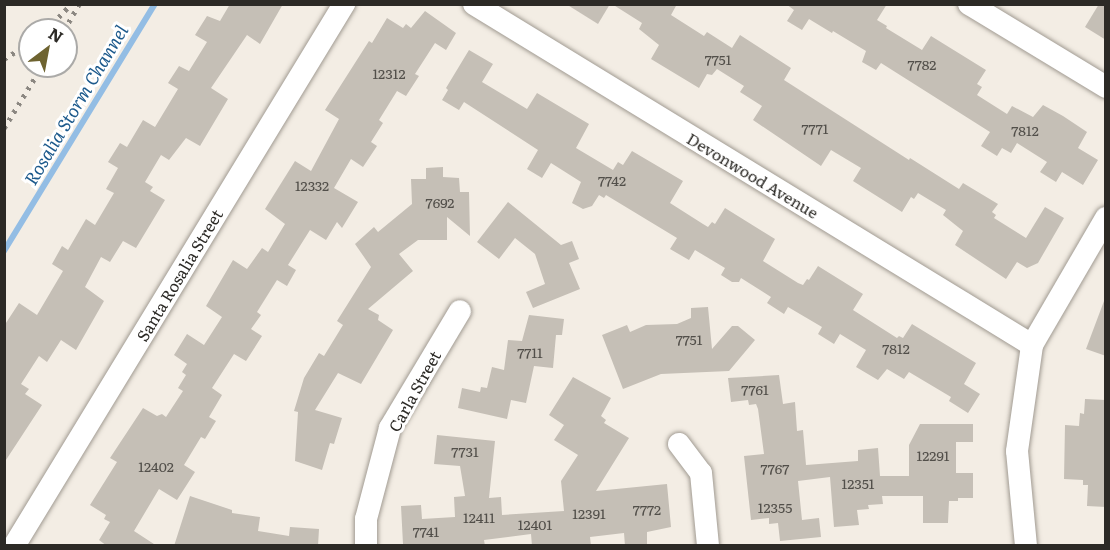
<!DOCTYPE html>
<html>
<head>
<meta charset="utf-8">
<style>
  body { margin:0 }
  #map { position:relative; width:1110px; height:550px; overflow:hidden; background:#f3ede4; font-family:Literata,serif }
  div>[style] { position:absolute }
  .stream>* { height:6px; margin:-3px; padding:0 3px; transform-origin:3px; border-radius:3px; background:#93bde4 }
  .building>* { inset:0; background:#c5bfb6 }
  .roads { filter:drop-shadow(0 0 2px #a19b92) drop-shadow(0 0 2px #a19b92) }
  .minor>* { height:22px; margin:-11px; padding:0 11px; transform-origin:11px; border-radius:11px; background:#fff }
  .rail>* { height:4.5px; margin-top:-2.25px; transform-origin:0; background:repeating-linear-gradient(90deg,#8b8781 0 3px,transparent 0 9px) }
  span { translate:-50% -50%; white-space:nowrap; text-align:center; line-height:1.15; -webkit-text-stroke:6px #fff; paint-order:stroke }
  .number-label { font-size:14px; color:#524f4a }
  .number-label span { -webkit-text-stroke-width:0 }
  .street-label { font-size:16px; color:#2c2a26 }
  .water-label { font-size:18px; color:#1d5a8c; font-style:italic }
  .frame { position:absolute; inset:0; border:6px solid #2c2a26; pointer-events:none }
  .north { position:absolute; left:18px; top:18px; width:60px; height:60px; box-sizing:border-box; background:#fff; border:2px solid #abaaa8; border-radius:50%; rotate:32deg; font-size:16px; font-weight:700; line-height:24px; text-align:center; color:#2c2a26 }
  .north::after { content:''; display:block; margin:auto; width:21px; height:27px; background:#6e6330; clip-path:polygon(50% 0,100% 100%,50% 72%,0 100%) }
</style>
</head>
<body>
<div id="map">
  <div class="stream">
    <div style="left:4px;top:251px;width:289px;rotate:-58.6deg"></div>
  </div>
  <div class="building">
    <div style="clip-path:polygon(230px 4px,283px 4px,260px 44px,247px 35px,211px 88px,228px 99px,200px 146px,186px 138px,169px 160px,161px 155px,145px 182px,153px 187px,150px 191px,165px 200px,136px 248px,123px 241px,110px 262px,101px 257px,85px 287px,104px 301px,76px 350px,61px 340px,47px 362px,39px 356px,21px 384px,29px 389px,25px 394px,42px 405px,4px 463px,4px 326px,19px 303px,37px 315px,63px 271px,52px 264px,62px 246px,68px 250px,86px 219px,95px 225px,114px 193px,106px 189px,118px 168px,108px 162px,120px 143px,127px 147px,143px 120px,155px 127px,178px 89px,168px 83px,179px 66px,189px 71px,207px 42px,195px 35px,207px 16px,220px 21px)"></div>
    <div style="clip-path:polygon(566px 4px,610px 4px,598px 24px)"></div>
    <div style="clip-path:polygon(612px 4px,677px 4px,671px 15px,704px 36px,707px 32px,732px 48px,740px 35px,791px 68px,784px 80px,909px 160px,910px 158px,959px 189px,963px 183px,998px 204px,992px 212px,996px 215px,994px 218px,1026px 238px,1045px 207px,1064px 218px,1038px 263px,1027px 268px,1017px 262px,1006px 279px,955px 245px,963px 231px,943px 215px,946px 210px,918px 193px,914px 199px,911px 197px,902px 212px,853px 181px,861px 168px,831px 150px,821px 166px,753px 120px,762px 106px,740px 92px,744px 86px,717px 69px,712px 75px,707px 74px,699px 88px,651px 59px,659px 45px,639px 29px,642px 23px)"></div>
    <div style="clip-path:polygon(786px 4px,887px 4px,877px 20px,887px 26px,886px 28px,922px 50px,931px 36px,986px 70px,977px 84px,982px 87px,977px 95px,1007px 114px,1012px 106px,1033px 117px,1043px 105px,1063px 116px,1087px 132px,1078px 148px,1098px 160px,1083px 185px,1062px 172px,1056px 182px,1040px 172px,1047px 162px,1017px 143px,1011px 153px,1002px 148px,997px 156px,981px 146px,990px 132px,881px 63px,876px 70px,862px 62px,866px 51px,833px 31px,832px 33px,809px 19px,802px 30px,787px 21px,794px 10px)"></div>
    <div style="clip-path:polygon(1099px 4px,1106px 4px,1106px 40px,1085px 27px)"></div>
    <div style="clip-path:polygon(425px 11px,456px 33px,446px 50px,435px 43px,415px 74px,419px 76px,406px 96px,397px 91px,379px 120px,383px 123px,371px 142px,377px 146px,363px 167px,351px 159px,334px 188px,358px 202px,342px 228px,337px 222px,326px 240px,310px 230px,288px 265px,296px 270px,287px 286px,277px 280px,257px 312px,261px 315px,251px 329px,262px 336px,246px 361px,234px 354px,212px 388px,222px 395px,209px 417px,216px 421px,205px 439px,201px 437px,184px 465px,195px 472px,177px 500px,159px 489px,134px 531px,157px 546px,107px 546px,99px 540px,110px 522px,104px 519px,106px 515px,90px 505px,117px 462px,110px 458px,143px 408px,157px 416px,162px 414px,166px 417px,183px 391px,178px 388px,186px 375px,182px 372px,187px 364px,174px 355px,187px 334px,204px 345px,222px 317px,206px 306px,233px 260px,247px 269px,262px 248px,268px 252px,285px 224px,265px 209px,295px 161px,311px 171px,339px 119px,325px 110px,369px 41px,372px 43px,387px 18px,403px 28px,406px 24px,411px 28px)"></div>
    <div style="clip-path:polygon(469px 50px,493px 64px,482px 82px,527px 109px,537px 93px,589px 124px,576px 148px,613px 170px,618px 162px,623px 165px,632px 151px,683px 181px,670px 203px,703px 224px,708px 227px,712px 222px,715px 224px,725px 208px,775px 239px,763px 261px,798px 283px,803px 285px,807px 279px,809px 280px,818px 266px,863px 294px,853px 310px,897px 338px,899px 336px,903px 338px,912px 324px,976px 363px,964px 384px,980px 394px,968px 413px,949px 401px,951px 397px,909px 372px,904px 379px,887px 369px,878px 380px,856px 367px,866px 350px,840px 334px,834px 344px,818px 334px,822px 327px,788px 307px,784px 314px,767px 303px,771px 297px,741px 278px,739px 282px,732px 282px,721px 275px,725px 268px,695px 250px,689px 260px,670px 249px,677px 238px,606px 195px,604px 198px,599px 195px,592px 206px,583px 209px,572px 203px,581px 182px,551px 163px,542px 178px,527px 169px,538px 150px,464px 102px,459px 110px,442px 100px,448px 90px,446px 88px)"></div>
    <div style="clip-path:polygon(443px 167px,443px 177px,459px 178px,460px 192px,469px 192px,470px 236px,447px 217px,447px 240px,418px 240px,399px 254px,413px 271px,368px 309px,379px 315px,378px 320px,393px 330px,361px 384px,338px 373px,315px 410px,342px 418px,334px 444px,330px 443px,322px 470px,295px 461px,298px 412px,294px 411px,304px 378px,319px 353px,324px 356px,343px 325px,337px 321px,371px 267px,355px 244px,374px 227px,378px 232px,412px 204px,411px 179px,426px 179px,426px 168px)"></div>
    <div style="clip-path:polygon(508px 202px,561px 245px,572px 241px,579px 259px,569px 263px,580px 289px,533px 308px,526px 292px,545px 284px,535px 254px,515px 238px,499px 259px,477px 242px)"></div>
    <div style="clip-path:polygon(1104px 301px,1106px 302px,1106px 356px,1086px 349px)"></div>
    <div style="clip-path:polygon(708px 307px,712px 349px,732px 326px,738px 326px,755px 340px,729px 371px,661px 374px,623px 389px,602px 335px,627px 325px,630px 332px,646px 325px,677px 324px,691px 318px,691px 308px)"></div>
    <div style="clip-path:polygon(529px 315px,564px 319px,562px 335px,556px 335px,553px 368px,534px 366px,526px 403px,511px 400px,507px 419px,458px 408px,462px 388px,480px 392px,481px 387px,487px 388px,492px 367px,504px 370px,508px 340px,522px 341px)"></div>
    <div style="clip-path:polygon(779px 375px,783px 404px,795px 402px,797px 431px,803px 430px,806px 465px,858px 461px,858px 450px,878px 448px,880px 476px,909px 476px,909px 445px,920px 424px,973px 424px,973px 442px,956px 442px,956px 473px,973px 473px,973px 498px,958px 498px,958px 501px,949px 501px,948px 523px,923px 523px,923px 496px,882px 496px,883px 504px,868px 505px,869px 509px,857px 510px,859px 525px,834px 527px,830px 477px,798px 481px,802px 520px,819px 518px,821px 537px,780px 541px,778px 523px,769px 524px,769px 518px,751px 520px,744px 456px,764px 454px,758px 409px,756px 404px,749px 405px,748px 400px,731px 402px,728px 378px)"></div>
    <div style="clip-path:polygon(573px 377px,611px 398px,601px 416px,606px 420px,604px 423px,629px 438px,596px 491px,667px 484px,671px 527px,647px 532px,647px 546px,625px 546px,624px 533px,590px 537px,591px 546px,532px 546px,531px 534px,484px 540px,485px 546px,403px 544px,401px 506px,421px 505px,422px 519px,455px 517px,454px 497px,465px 496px,460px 466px,434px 464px,437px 435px,495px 441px,489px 498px,501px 497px,502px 515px,564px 511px,561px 481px,578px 455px,554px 440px,564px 425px,549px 415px)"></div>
    <div style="clip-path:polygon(1085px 399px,1106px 400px,1106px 507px,1087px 506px,1088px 485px,1083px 485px,1083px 480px,1064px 479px,1065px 425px,1079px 426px,1080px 413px,1084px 414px)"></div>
    <div style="clip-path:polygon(190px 496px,232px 510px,232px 513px,260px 517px,258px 531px,289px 536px,290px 527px,319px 529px,318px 546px,174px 546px)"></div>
  </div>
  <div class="roads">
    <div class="minor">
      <div style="left:474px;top:4px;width:654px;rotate:31.43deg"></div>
      <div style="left:969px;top:4px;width:160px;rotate:31.2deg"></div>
      <div style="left:679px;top:444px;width:36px;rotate:53deg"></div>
      <div style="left:701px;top:473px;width:73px;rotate:84.5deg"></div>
      <div style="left:14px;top:546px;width:635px;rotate:-58.66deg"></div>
      <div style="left:366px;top:546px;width:27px;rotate:-90deg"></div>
      <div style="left:366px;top:519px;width:94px;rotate:-75.2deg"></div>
      <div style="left:390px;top:428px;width:136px;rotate:-59.1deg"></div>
      <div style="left:1026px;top:546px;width:95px;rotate:-95.4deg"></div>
      <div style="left:1017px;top:451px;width:107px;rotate:-81.9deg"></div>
      <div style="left:1032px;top:345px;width:147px;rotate:-59.8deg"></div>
    </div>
  </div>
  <div class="rail">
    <div style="left:46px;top:30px;width:36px;rotate:-46deg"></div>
    <div style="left:64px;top:30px;width:30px;rotate:-60deg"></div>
    <div style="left:4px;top:59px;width:31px;rotate:-32deg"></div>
    <div style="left:4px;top:128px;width:73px;rotate:-58.5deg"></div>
  </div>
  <div class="number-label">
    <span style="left:718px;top:59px">7751</span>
    <span style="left:922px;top:64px">7782</span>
    <span style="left:389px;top:73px">12312</span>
    <span style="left:815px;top:128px">7771</span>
    <span style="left:1025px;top:130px">7812</span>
    <span style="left:612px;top:180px">7742</span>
    <span style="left:312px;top:185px">12332</span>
    <span style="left:440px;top:202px">7692</span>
    <span style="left:689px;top:339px">7751</span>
    <span style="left:896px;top:348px">7812</span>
    <span style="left:530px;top:352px">7711</span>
    <span style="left:755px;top:389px">7761</span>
    <span style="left:465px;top:451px">7731</span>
    <span style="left:933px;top:455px">12291</span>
    <span style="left:156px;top:466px">12402</span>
    <span style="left:775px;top:468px">7767</span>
    <span style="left:858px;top:483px">12351</span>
    <span style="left:775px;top:507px">12355</span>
    <span style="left:647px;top:509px">7772</span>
    <span style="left:589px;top:513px">12391</span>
    <span style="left:479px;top:517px">12411</span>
    <span style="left:535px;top:524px">12401</span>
    <span style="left:426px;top:531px">7741</span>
  </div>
  <div class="street-label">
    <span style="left:753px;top:175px;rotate:31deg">Devonwood Avenue</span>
    <span style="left:179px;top:275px;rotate:-59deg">Santa Rosalia Street</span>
    <span style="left:414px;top:391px;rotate:-61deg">Carla Street</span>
  </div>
  <div class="water-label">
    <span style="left:76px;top:105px;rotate:-59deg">Rosalia Storm Channel</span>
  </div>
  <div class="frame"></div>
  <div class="north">N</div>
</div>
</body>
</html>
